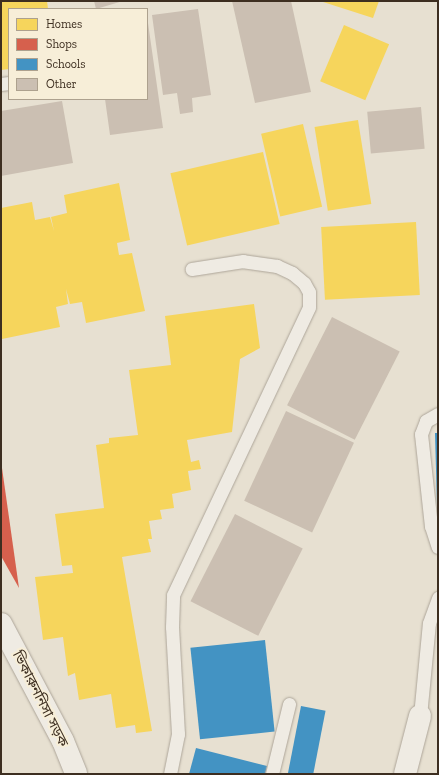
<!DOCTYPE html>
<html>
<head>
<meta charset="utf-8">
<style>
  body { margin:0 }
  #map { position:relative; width:439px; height:775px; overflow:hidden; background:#e7e0d1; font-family:"Zilla Slab","Noto Sans Bengali",serif }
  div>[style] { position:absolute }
  .homes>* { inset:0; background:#f6d55c; transform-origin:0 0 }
  .shops>* { inset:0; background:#d6604d }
  .schools>* { inset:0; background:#4393c3; transform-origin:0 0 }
  .building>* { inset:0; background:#cbbfb2; transform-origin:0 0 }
  .roads { filter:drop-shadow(0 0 1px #ada599) drop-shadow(0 0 1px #ada599) }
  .service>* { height:13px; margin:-6.5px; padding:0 6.5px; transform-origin:6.5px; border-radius:6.5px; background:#efebe3 }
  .minor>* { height:22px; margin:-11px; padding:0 11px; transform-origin:11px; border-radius:11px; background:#efebe3 }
  .tertiary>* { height:22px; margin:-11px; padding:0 11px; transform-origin:11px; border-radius:11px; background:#efebe3 }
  span { translate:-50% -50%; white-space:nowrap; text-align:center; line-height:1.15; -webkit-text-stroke:4px #f7eed8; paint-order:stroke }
  .street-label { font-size:14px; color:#3d2e20 }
  .frame { position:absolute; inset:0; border:2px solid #3d2e20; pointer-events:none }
  .legend { position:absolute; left:8px; top:8px; width:140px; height:92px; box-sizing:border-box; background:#f7eed8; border:1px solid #ada18e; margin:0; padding:5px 7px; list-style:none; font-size:12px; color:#3d2e20 }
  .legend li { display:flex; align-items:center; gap:8px; height:20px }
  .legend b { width:20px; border:1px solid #ada18e }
</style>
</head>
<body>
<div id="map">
  <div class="homes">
    <div style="clip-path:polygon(1px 1px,47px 1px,48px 9px,9px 9px,9px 69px,1px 70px)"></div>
    <div style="clip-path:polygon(320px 1px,379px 1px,373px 18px)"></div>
    <div style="left:344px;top:25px;width:49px;height:61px;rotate:23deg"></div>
    <div style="left:358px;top:120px;width:85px;height:44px;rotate:81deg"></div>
    <div style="left:303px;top:124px;width:85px;height:43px;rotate:77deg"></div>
    <div style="left:263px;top:152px;width:74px;height:95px;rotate:77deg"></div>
    <div style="clip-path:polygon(119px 183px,130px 240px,117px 243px,119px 255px,132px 253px,145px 311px,86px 323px,82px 302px,70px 304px,66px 289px,68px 304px,56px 307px,60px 327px,2px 339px,1px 208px,32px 202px,35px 220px,50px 217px,54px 231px,51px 217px,67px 213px,64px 195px)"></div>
    <div style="left:416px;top:222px;width:73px;height:95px;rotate:87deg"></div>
    <div style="clip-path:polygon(254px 304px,260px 348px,240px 359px,232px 432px,187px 440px,191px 462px,199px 460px,201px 469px,188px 471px,191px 490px,172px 494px,174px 508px,160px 510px,162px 519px,149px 521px,152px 539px,148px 539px,151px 552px,122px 557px,152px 731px,136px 733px,135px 725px,116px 728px,111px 694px,79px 700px,75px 673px,68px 676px,63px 637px,43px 640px,35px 577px,73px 573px,72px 565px,62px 566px,55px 514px,104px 508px,96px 445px,109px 443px,109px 438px,138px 435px,129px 370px,171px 365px,165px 316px)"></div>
  </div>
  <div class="shops">
    <div style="clip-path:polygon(2px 468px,19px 588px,1px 556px)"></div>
  </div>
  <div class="schools">
    <div style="clip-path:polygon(435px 433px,438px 433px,438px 507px,437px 507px)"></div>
    <div style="left:265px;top:640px;width:92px;height:75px;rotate:84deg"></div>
    <div style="left:301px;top:706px;width:25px;height:69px;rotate:11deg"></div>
    <div style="clip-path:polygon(196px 748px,267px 766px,265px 774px,189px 774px)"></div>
  </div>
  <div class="building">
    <div style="clip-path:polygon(94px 1px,123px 1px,96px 9px)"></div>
    <div style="clip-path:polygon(232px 1px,291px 1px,311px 92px,255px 103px)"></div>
    <div style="clip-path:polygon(198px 9px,211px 95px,192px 98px,193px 112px,180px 114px,177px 93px,163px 95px,152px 15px)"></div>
    <div style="clip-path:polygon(148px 23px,163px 128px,110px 135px,105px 99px,147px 99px)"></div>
    <div style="clip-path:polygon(62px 101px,73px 163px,1px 176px,1px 111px)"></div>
    <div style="left:421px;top:107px;width:42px;height:54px;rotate:85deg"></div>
    <div style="left:332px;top:317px;width:76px;height:99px;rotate:27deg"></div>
    <div style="left:286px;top:411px;width:75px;height:99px;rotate:25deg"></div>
    <div style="left:235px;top:514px;width:76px;height:98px;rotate:27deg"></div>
  </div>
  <div class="roads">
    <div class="service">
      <div style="left:1px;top:84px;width:8px;rotate:-7deg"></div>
      <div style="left:438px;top:414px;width:14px;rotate:150deg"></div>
      <div style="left:426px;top:421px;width:14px;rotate:111deg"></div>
      <div style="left:421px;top:434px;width:93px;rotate:83.8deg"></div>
      <div style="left:431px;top:526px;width:22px;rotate:72deg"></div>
      <div style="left:420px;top:716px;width:93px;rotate:-84.5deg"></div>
      <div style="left:429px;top:623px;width:27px;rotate:-70deg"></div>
      <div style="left:170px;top:774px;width:41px;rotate:-78.7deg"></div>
      <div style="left:178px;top:734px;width:107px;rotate:-93.2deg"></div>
      <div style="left:172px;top:627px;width:32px;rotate:-88deg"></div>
      <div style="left:173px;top:595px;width:318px;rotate:-64.7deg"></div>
      <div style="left:309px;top:307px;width:15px;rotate:-90deg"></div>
      <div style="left:309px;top:292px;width:10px;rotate:-119deg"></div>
      <div style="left:304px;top:283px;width:16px;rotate:-140deg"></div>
      <div style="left:292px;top:273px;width:17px;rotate:-155deg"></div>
      <div style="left:277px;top:266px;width:34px;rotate:-172deg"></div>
      <div style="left:243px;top:261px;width:52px;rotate:171.1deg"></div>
      <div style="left:272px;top:774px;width:72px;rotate:-76.3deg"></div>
    </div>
    <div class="minor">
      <div style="left:405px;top:774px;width:60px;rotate:-75.5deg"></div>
    </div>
    <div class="tertiary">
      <div style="left:1px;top:624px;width:132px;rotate:62.1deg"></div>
      <div style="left:63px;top:741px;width:35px;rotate:68deg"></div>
    </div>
  </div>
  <div class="street-label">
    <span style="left:40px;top:699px;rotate:63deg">ভিকারুননিসা সড়ক</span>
  </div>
  <div class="frame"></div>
  <ul class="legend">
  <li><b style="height:11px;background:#f6d55c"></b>Homes</li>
  <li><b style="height:11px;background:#d6604d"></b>Shops</li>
  <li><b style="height:11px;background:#4393c3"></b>Schools</li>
  <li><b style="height:11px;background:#cbbfb2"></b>Other</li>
  </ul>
</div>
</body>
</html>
